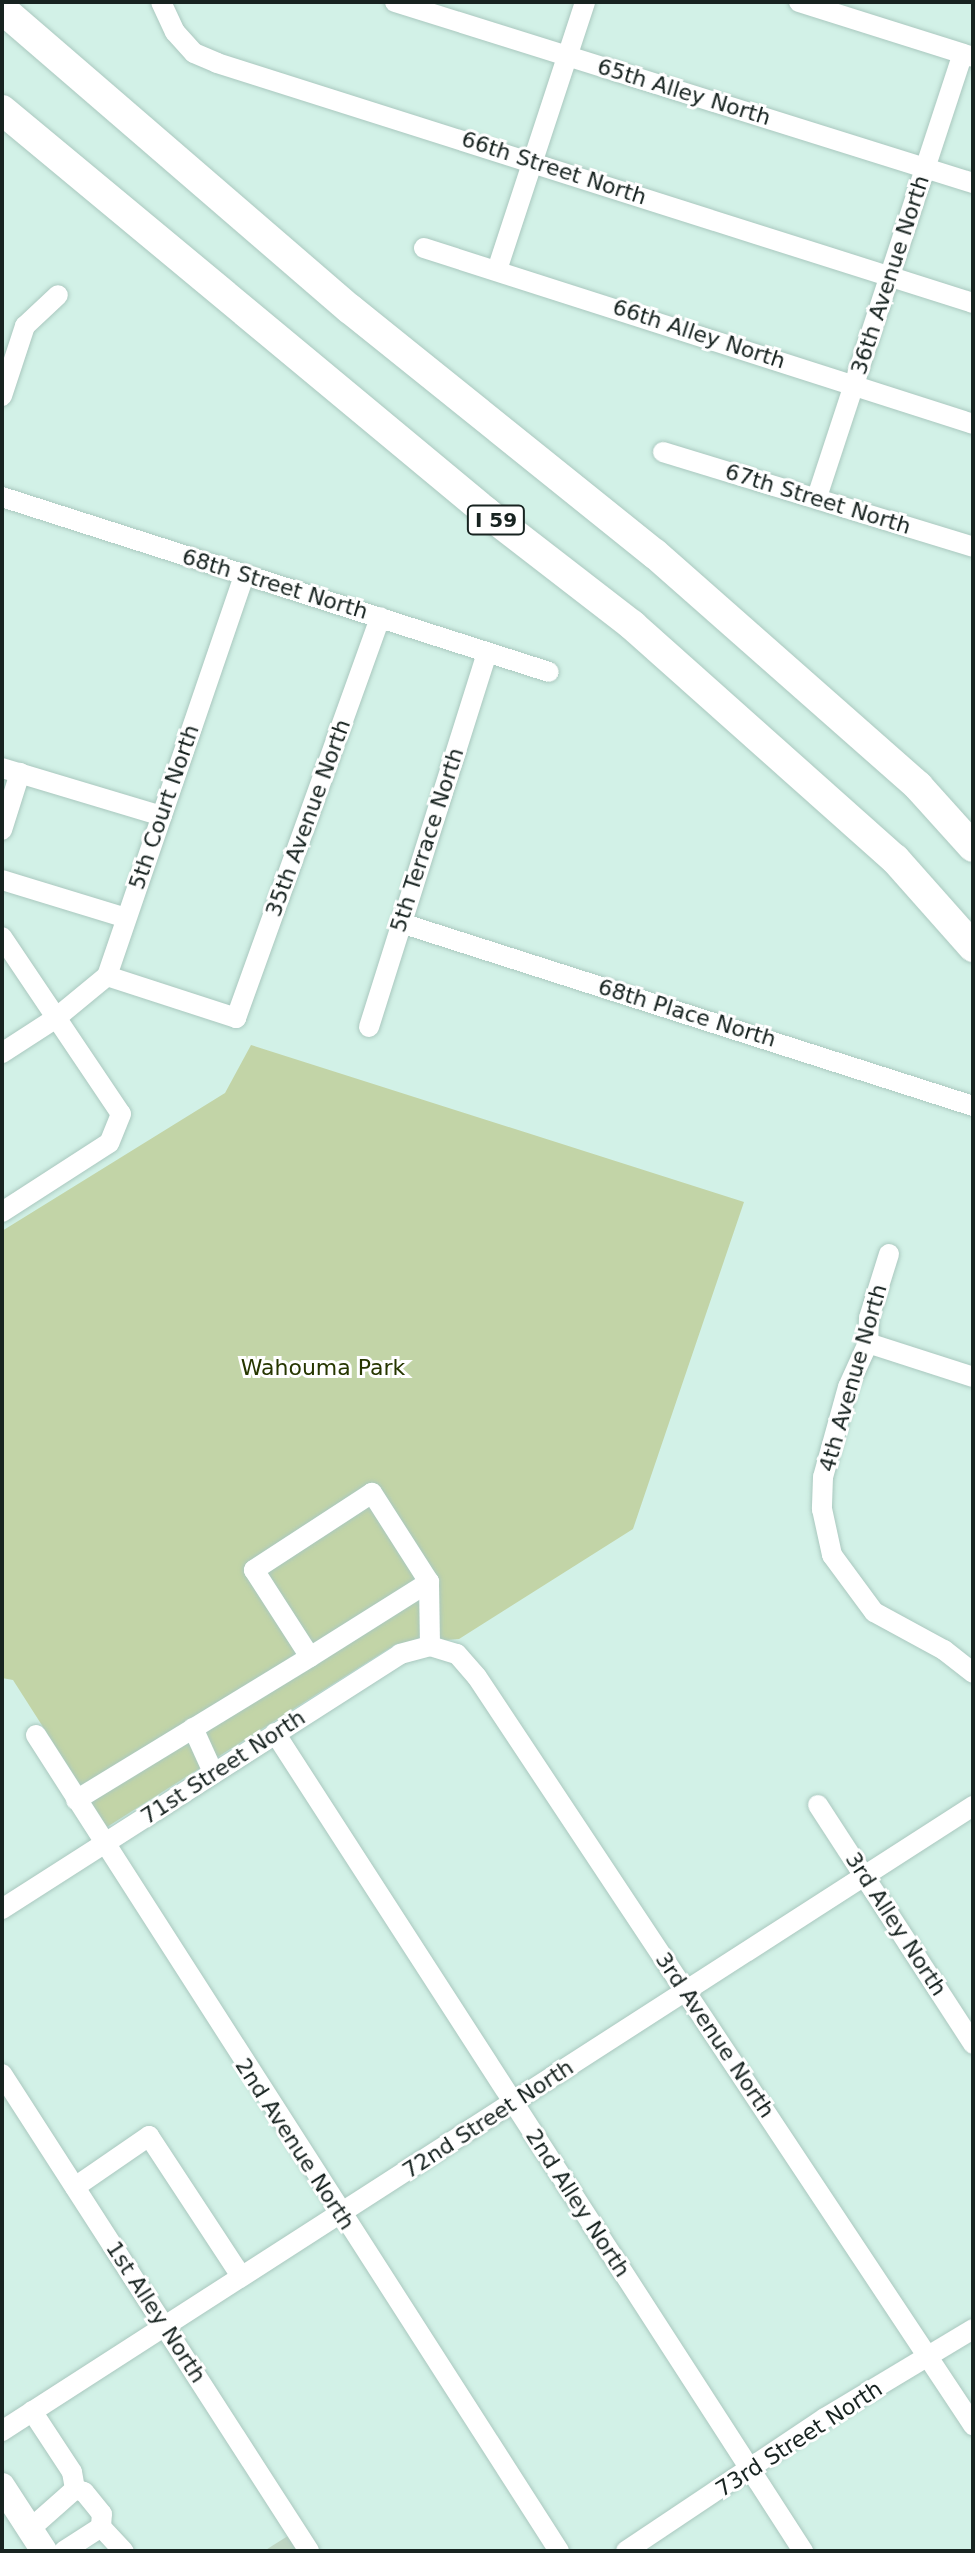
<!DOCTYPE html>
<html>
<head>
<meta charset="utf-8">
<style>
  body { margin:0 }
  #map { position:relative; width:975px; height:2553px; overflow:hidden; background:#d2f1e7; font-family:"DejaVu Sans",sans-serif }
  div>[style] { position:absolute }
  .green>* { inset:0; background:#c2d4a7 }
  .building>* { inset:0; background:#bfd6c3 }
  .roads { filter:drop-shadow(0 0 2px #aac8bf) drop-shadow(0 0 2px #aac8bf) }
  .minor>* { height:20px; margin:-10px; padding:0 10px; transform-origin:10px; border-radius:10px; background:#fff }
  .major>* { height:26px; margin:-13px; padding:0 13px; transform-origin:13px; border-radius:13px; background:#fff }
  .highway>* { height:30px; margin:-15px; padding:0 15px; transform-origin:15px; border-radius:15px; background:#fff }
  span { translate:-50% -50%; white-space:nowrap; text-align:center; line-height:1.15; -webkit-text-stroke:6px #fff; paint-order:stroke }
  .shield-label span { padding:2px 6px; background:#fff; border:2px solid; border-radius:6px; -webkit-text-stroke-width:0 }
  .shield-label { font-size:20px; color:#172320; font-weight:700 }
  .street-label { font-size:22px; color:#172320 }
  .park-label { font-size:22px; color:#263600 }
  .frame { position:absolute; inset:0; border:4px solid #172320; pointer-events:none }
</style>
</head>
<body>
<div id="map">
  <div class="green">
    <div style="clip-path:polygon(251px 1045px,744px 1202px,633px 1529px,459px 1639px,396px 1644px,107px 1827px,13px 1680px,2px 1678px,2px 1231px,225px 1093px)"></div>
  </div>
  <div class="building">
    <div style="clip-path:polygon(291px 2534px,301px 2551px,264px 2551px)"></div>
  </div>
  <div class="roads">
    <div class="minor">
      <div style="left:161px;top:2px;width:33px;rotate:65deg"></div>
      <div style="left:175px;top:32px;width:28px;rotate:48deg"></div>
      <div style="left:194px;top:53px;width:25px;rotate:23deg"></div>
      <div style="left:217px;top:63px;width:793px;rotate:17.61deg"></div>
      <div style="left:395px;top:2px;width:606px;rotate:17.39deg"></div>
      <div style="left:799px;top:2px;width:182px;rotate:17.5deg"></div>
      <div style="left:424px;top:248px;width:577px;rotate:17.77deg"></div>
      <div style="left:497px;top:270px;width:282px;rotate:-71.8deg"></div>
      <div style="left:2px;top:396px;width:74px;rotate:-71.8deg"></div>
      <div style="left:25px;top:326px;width:45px;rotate:-43.2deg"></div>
      <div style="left:663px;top:452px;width:324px;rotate:17deg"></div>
      <div style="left:2px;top:497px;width:574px;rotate:17.74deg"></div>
      <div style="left:817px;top:497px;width:466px;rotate:-71.8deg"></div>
      <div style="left:2px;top:768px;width:167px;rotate:16.7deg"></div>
      <div style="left:2px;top:830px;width:60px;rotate:-72.5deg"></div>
      <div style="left:2px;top:880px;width:130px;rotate:17deg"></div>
      <div style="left:401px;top:923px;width:601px;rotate:17.74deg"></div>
      <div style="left:2px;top:937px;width:213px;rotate:56.1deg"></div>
      <div style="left:121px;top:1114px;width:31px;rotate:112deg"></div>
      <div style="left:109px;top:1143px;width:127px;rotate:147.2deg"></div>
      <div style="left:107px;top:976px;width:136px;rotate:18deg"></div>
      <div style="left:236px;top:1018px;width:426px;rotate:-70.2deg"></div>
      <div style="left:369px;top:1027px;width:392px;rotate:-72.5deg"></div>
      <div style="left:2px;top:1053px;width:64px;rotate:-32.9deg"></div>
      <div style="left:56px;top:1018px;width:66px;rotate:-39.5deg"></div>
      <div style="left:107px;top:976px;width:424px;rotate:-71.1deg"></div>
      <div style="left:889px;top:1254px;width:67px;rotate:107.4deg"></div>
      <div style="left:869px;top:1318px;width:25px;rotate:92deg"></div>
      <div style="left:868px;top:1343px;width:48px;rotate:114.4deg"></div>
      <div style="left:848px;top:1387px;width:93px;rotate:105.5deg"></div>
      <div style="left:823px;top:1477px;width:32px;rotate:92deg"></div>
      <div style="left:822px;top:1509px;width:47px;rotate:77.7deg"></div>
      <div style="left:832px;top:1555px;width:71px;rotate:53.6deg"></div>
      <div style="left:874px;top:1612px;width:80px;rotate:28.5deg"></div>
      <div style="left:944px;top:1650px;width:37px;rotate:38deg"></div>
      <div style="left:868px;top:1343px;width:110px;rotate:17.9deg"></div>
      <div style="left:429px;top:1582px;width:64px;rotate:89.1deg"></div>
      <div style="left:193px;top:1728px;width:48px;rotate:65.6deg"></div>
      <div style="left:275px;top:1733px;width:974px;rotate:57.16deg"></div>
      <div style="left:36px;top:1735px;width:969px;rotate:57.34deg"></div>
      <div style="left:76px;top:1800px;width:274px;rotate:-31.4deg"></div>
      <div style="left:310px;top:1657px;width:141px;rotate:-32.2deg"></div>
      <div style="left:429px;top:1582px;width:106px;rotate:-122.6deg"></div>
      <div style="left:372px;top:1493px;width:141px;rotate:146.9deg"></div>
      <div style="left:254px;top:1570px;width:103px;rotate:57.2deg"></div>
      <div style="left:818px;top:1805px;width:285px;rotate:57deg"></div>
      <div style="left:2px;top:1909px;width:473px;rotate:-32.6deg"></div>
      <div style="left:400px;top:1654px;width:31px;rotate:-15deg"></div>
      <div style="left:430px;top:1646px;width:28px;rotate:17deg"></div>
      <div style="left:457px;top:1654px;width:30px;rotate:49deg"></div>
      <div style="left:477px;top:1677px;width:898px;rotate:56.45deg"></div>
      <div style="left:2px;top:2074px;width:567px;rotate:57.23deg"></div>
      <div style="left:75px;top:2187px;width:90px;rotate:-34.6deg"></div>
      <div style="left:149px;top:2136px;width:168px;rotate:56.7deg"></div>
      <div style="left:2px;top:2431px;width:1155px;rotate:-32.77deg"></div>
      <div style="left:101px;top:2527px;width:33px;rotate:47deg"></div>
      <div style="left:30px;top:2529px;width:60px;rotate:-41.6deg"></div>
      <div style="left:75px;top:2489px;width:17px;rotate:-100deg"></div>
      <div style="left:72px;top:2472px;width:73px;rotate:-123.3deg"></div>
      <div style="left:64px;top:2551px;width:44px;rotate:-33deg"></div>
      <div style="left:101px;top:2527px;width:13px;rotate:-86deg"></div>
      <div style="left:102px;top:2514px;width:28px;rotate:-129deg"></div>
      <div style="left:84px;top:2492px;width:9px;rotate:-162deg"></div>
      <div style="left:626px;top:2551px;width:239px;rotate:-33.8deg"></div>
      <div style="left:825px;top:2418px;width:173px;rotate:-31deg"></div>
    </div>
    <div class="major">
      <div style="left:2px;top:2486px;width:77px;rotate:57.1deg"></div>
    </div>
    <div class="highway">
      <div style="left:2px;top:9px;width:459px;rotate:40.8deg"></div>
      <div style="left:350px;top:309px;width:391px;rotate:38.8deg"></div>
      <div style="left:655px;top:554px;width:351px;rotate:41.4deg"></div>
      <div style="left:918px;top:786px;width:82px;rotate:48deg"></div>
      <div style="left:2px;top:110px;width:629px;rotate:39.71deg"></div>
      <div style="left:486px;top:512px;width:185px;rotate:37.7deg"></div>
      <div style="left:632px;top:625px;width:352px;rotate:41.7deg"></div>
      <div style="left:895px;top:859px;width:118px;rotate:48.4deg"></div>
    </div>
  </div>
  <div class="shield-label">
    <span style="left:496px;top:520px">I 59</span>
  </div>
  <div class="street-label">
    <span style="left:684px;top:92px;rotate:17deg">65th Alley North</span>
    <span style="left:554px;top:168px;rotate:18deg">66th Street North</span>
    <span style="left:890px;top:275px;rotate:-72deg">36th Avenue North</span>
    <span style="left:699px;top:334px;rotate:18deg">66th Alley North</span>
    <span style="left:818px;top:499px;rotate:17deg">67th Street North</span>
    <span style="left:275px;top:584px;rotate:17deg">68th Street North</span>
    <span style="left:164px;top:807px;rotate:-71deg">5th Court North</span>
    <span style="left:308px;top:818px;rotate:-70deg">35th Avenue North</span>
    <span style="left:427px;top:840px;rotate:-72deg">5th Terrace North</span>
    <span style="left:687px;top:1013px;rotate:17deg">68th Place North</span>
    <span style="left:853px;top:1378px;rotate:-74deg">4th Avenue North</span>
    <span style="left:223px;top:1767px;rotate:-33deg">71st Street North</span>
    <span style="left:896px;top:1924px;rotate:57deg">3rd Alley North</span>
    <span style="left:715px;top:2035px;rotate:56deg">3rd Avenue North</span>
    <span style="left:488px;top:2119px;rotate:-33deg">72nd Street North</span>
    <span style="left:295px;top:2144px;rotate:57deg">2nd Avenue North</span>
    <span style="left:578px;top:2203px;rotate:57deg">2nd Alley North</span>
    <span style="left:156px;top:2312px;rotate:57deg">1st Alley North</span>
    <span style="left:799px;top:2439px;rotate:-33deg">73rd Street North</span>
  </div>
  <div class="park-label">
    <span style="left:323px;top:1368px">Wahouma Park</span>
  </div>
  <div class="frame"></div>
</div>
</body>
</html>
